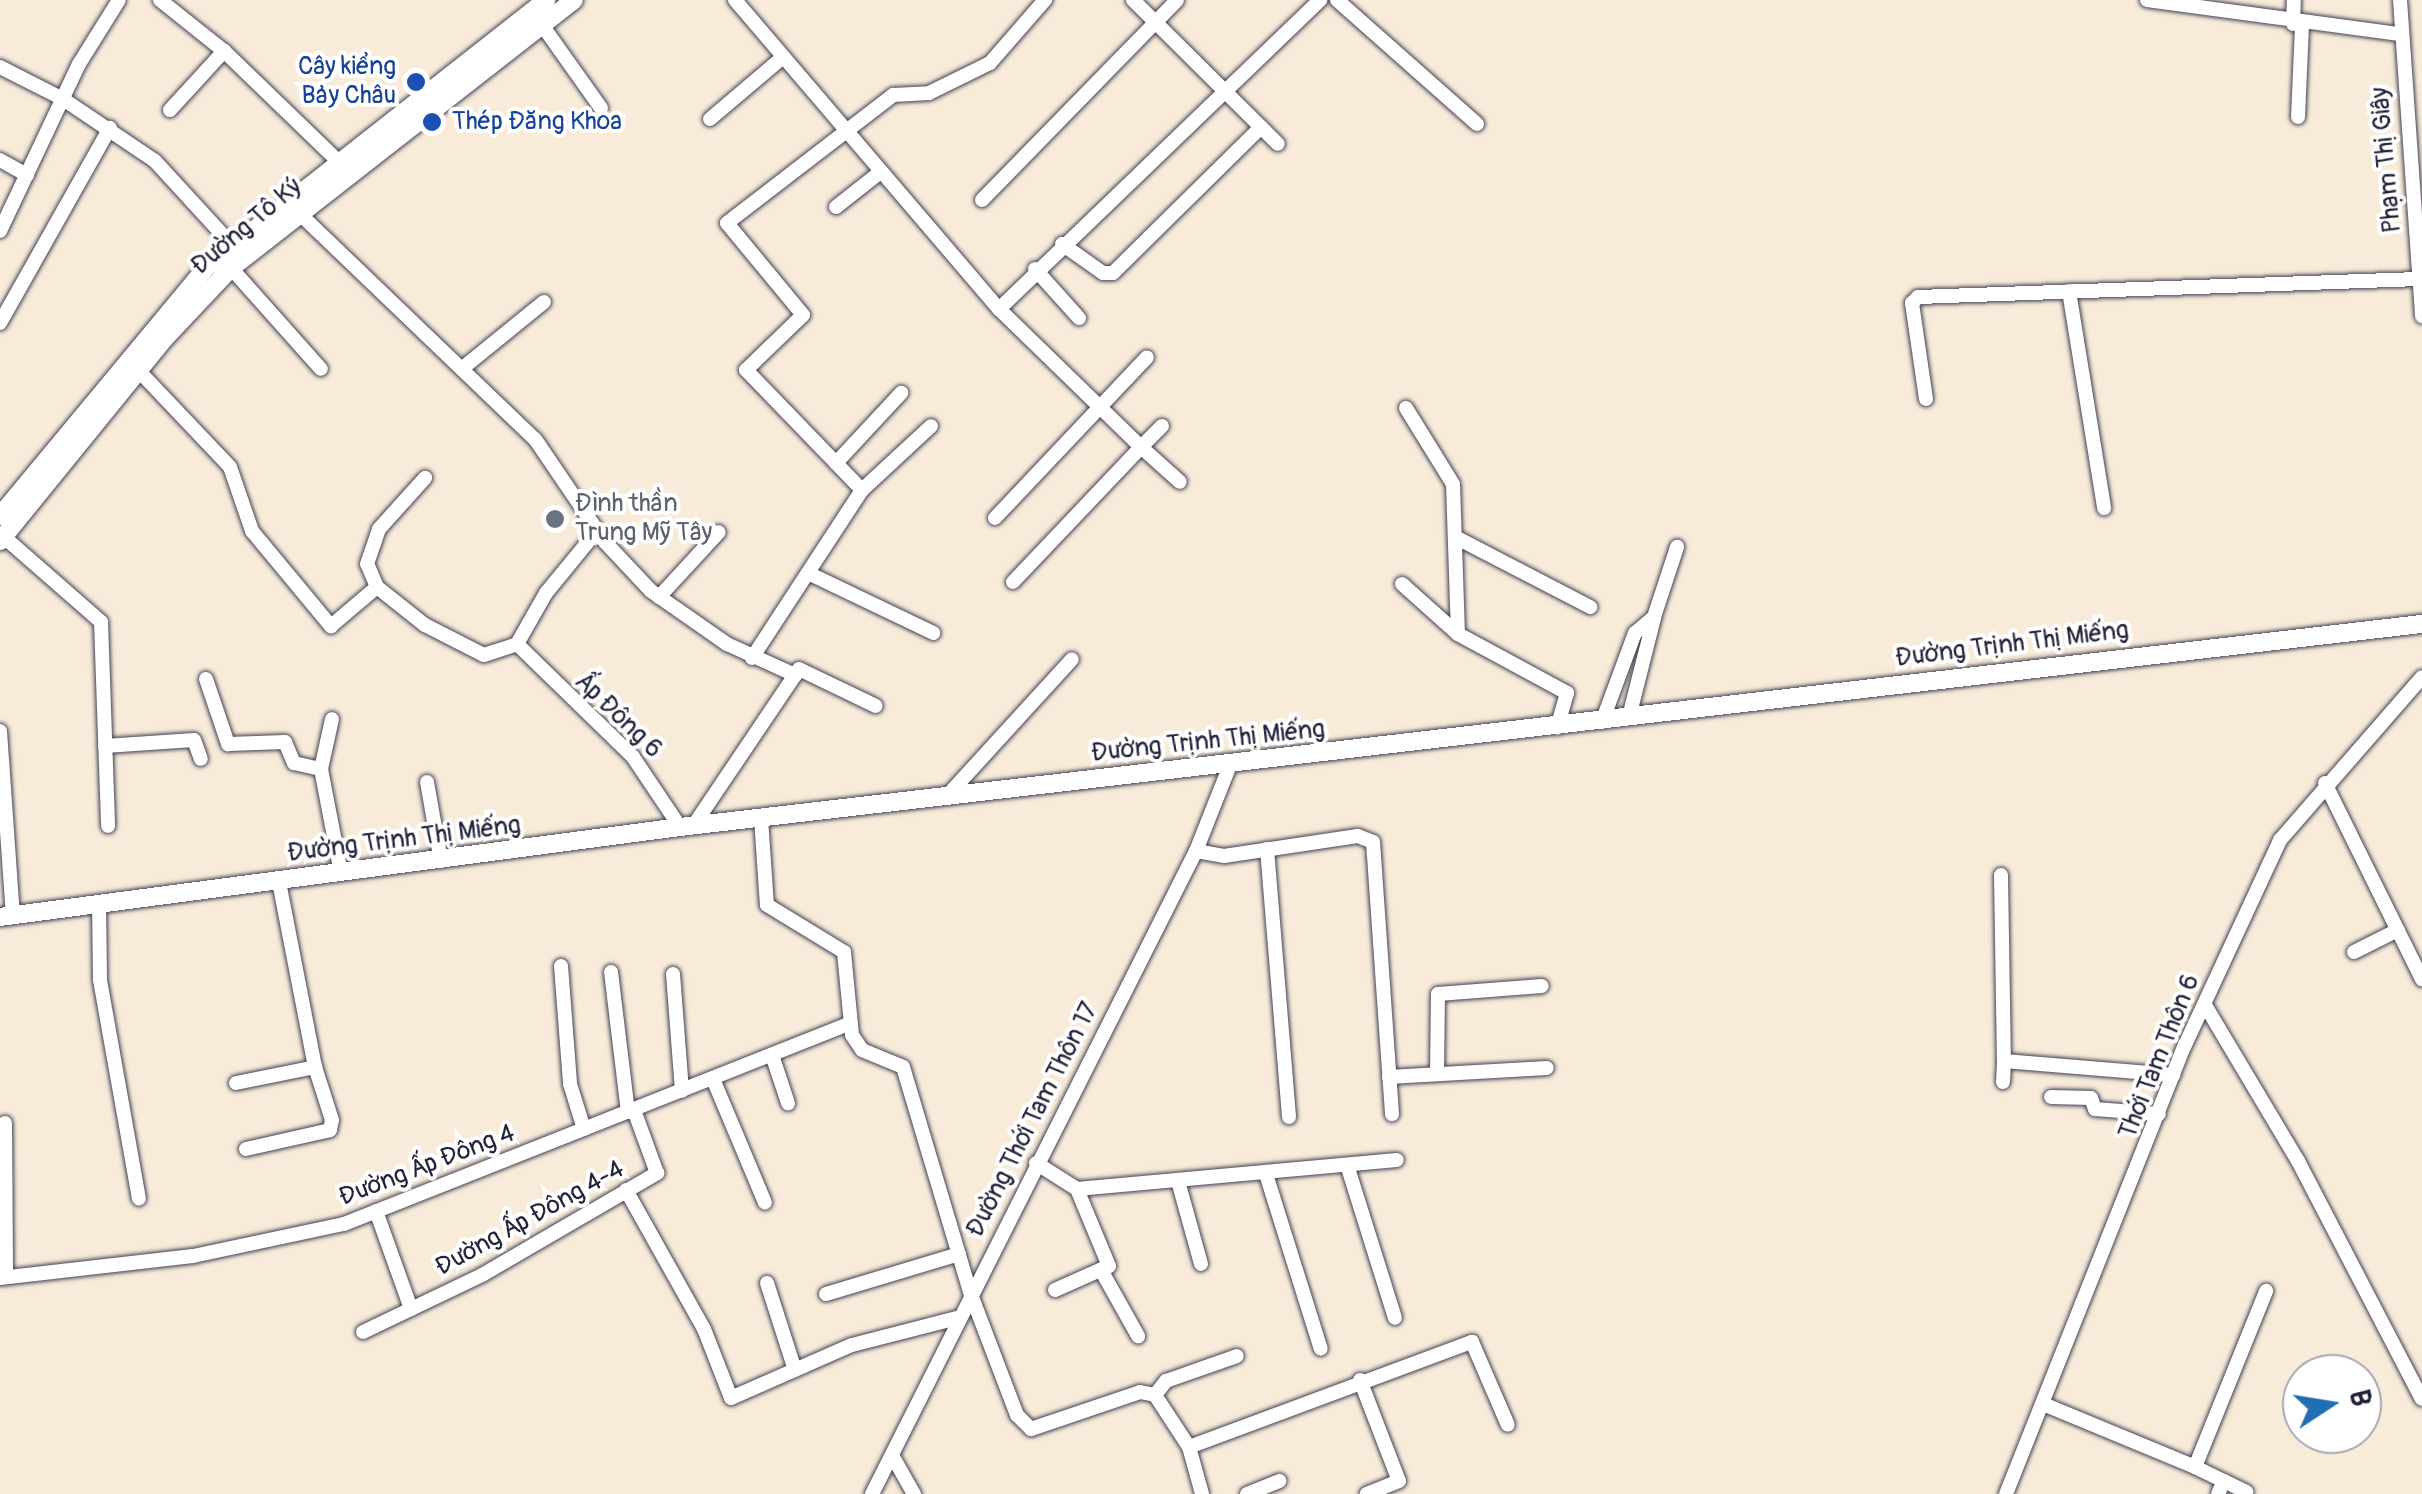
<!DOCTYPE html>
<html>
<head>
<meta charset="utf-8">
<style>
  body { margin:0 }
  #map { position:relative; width:2422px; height:1494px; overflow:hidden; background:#f8ebda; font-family:Pangolin,sans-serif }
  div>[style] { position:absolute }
  .roads { filter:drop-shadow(0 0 2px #424053) drop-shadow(0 0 2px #424053) }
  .minor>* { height:14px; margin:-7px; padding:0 7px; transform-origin:7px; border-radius:7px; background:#fff }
  .major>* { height:18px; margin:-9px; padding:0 9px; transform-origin:9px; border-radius:9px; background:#fff }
  .dots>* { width:28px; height:28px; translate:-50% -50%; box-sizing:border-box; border:5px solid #fff; border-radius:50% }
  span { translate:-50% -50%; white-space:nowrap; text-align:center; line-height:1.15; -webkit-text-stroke:8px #fff; paint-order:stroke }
  .transit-label { font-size:25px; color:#164399 }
  .right { translate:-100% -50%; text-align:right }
  .left { translate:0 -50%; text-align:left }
  .street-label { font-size:25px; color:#22223b }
  .worship-label { font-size:25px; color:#5b616d }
  .north { position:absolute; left:2282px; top:1354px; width:100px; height:100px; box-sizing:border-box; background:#fff; border:2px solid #a7a7b1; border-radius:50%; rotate:78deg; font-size:28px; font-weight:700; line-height:40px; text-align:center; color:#22223b }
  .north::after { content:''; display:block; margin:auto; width:35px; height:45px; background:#1f6fb2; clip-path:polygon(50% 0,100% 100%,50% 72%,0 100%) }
</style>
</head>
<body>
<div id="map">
  <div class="roads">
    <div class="minor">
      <div style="left:160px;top:0;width:82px;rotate:38.6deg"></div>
      <div style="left:224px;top:51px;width:167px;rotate:44deg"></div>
      <div style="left:735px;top:0;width:406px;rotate:49.5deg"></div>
      <div style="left:1133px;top:0;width:204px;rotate:44.8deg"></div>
      <div style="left:1337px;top:0;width:187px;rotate:41.5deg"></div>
      <div style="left:2147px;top:0;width:255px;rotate:7.7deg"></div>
      <div style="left:2400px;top:0;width:317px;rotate:86deg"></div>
      <div style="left:2293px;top:24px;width:24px;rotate:-88deg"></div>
      <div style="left:542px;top:25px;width:102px;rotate:54.6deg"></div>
      <div style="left:0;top:67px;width:71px;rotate:26.9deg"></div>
      <div style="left:63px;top:99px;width:111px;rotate:34deg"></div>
      <div style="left:155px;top:161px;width:115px;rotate:47.5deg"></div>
      <div style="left:170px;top:110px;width:80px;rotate:-47.5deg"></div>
      <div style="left:2298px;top:117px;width:92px;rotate:-87.5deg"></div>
      <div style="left:710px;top:119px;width:96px;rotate:-40.3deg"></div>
      <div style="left:0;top:160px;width:31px;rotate:29deg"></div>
      <div style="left:982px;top:200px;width:279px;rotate:-45.7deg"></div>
      <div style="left:836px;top:207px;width:55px;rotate:-38.3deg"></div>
      <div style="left:300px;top:214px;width:325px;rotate:43.8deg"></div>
      <div style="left:535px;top:439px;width:125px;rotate:55.8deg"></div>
      <div style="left:605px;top:542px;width:67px;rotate:46.8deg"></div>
      <div style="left:651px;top:591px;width:93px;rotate:34.9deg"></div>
      <div style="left:727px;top:644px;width:75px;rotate:24.5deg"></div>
      <div style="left:795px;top:675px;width:181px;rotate:124deg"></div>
      <div style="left:0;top:231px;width:185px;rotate:-64.7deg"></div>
      <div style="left:79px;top:64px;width:75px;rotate:-58deg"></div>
      <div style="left:1062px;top:244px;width:50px;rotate:35.3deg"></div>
      <div style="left:1103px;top:273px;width:10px"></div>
      <div style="left:1113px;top:273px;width:208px;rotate:-44.6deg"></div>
      <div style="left:231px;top:268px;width:135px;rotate:48.3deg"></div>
      <div style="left:1035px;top:269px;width:66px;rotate:48.1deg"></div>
      <div style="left:2069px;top:291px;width:220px;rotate:80.8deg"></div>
      <div style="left:0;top:323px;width:224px;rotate:-60.6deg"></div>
      <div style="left:464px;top:367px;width:103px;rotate:-39.1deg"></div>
      <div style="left:139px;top:371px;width:132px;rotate:46.5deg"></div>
      <div style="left:230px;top:467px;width:68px;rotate:71deg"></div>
      <div style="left:252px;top:531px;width:124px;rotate:50.3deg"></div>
      <div style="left:331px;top:626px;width:60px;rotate:-40.3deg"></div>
      <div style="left:377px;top:587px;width:61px;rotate:38.4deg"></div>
      <div style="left:425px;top:625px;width:66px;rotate:27deg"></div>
      <div style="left:484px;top:655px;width:35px;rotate:-18deg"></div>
      <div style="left:1926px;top:399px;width:97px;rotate:-98.3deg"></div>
      <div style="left:1912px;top:303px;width:8px;rotate:-45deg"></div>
      <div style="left:1918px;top:297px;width:501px;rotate:-2.06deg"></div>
      <div style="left:1406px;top:408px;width:89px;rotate:58.3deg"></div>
      <div style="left:1453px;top:484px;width:150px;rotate:88.1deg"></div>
      <div style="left:1458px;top:634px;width:124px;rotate:28.4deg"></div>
      <div style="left:1567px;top:693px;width:36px;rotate:106deg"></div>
      <div style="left:1162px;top:426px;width:30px;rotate:135deg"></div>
      <div style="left:1141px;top:447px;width:52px;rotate:41.9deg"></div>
      <div style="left:836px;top:463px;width:96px;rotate:-47.1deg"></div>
      <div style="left:862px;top:490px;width:94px;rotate:-42.8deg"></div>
      <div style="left:995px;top:518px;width:221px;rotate:-46.6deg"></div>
      <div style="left:4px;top:537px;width:129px;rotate:41.2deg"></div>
      <div style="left:101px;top:622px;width:204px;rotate:88deg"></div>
      <div style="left:1459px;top:539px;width:148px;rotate:27.4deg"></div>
      <div style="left:808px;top:573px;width:139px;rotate:25.6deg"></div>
      <div style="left:1013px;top:582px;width:186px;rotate:-46.5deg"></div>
      <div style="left:1141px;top:447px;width:198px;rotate:-135.8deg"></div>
      <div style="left:999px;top:309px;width:446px;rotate:-43.9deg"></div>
      <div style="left:1402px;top:584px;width:75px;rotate:41.8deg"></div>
      <div style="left:377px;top:587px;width:25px;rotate:-113deg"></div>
      <div style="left:367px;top:564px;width:37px;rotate:-71deg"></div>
      <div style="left:379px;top:529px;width:69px;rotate:-48deg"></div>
      <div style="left:659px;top:597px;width:88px;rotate:-47.3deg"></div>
      <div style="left:517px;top:644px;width:162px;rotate:44.2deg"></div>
      <div style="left:633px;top:757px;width:84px;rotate:56.1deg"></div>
      <div style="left:517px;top:644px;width:59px;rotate:-60.4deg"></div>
      <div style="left:546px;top:593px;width:80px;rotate:-50.6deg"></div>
      <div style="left:752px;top:658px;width:201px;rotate:-56.8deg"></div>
      <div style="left:862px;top:490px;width:167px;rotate:-134deg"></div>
      <div style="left:746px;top:370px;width:79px;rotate:-44deg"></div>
      <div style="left:803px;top:315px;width:119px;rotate:-129.6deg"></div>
      <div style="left:727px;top:223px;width:210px;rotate:-37.6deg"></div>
      <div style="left:893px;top:95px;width:36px;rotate:-3deg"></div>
      <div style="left:929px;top:93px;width:68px;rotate:-26.2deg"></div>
      <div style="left:990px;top:63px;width:84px;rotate:-48.9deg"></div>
      <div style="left:795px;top:675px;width:7px;rotate:-56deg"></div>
      <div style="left:799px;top:669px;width:85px;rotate:25.7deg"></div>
      <div style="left:206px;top:679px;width:69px;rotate:71.3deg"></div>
      <div style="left:228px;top:744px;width:57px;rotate:-2deg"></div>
      <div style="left:285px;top:742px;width:23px;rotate:67deg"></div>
      <div style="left:294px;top:763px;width:28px;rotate:13deg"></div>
      <div style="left:321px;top:769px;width:106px;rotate:79.1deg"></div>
      <div style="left:1629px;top:717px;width:102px;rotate:-75.8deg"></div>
      <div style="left:1602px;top:722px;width:95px;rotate:-69.7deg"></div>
      <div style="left:1635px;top:633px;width:25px;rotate:-40deg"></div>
      <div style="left:1654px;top:617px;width:74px;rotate:-71.8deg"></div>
      <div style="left:0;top:731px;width:184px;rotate:86deg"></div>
      <div style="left:105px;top:746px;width:89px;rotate:-3.9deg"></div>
      <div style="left:194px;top:740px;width:20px;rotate:70deg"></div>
      <div style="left:321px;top:769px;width:51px;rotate:-77.6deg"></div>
      <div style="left:427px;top:782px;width:80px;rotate:80deg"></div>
      <div style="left:2325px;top:783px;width:219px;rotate:63.7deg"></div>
      <div style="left:947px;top:796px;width:185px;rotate:-47.6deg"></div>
      <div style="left:761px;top:818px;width:87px;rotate:86.1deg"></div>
      <div style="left:767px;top:905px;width:90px;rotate:31.4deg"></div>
      <div style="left:844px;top:952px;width:83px;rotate:84.5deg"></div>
      <div style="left:852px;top:1035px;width:18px;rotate:56deg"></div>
      <div style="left:862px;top:1050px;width:44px;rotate:22.5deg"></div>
      <div style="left:903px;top:1067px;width:235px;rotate:73.4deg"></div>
      <div style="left:970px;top:1292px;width:132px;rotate:69.1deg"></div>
      <div style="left:1017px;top:1415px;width:20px;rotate:45deg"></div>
      <div style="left:1031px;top:1429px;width:115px;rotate:-18.7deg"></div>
      <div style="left:1140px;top:1392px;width:15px;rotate:11deg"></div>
      <div style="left:1155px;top:1395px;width:62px;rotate:56.8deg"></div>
      <div style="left:1189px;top:1447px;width:49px;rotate:74.5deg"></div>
      <div style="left:1267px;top:849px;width:269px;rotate:85.3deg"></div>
      <div style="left:1196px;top:851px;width:28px;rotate:10deg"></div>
      <div style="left:1224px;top:856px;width:135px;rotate:-8.5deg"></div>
      <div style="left:1358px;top:836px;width:16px;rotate:22deg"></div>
      <div style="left:1373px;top:842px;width:273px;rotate:86deg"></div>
      <div style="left:2001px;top:875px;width:186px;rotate:89.1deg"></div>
      <div style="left:99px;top:904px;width:76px;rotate:89.2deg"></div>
      <div style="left:100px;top:980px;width:222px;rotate:79.9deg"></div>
      <div style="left:2354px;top:952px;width:49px;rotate:-26.6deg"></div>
      <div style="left:561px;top:966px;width:118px;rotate:85.6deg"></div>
      <div style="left:570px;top:1084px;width:47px;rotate:72.7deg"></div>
      <div style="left:611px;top:972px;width:141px;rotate:83.1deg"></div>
      <div style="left:673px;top:974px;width:117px;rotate:85.6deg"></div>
      <div style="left:2205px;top:1005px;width:182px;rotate:59.2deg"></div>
      <div style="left:2298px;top:1161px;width:268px;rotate:62.5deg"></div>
      <div style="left:772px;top:1055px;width:51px;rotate:71.6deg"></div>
      <div style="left:1437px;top:1074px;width:80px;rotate:-89.3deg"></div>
      <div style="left:1438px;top:994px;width:104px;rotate:-4.4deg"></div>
      <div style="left:1389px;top:1077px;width:158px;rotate:-3.3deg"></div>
      <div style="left:713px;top:1079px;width:134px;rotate:67.2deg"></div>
      <div style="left:2003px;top:1082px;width:21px;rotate:-87deg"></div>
      <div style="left:2004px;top:1061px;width:170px;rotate:4.7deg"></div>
      <div style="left:236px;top:1083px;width:81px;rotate:-11.4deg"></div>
      <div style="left:2051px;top:1097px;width:40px;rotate:1.4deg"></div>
      <div style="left:2091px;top:1098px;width:12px;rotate:70deg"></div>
      <div style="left:2095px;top:1109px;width:64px;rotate:4.5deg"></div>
      <div style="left:5px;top:1123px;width:154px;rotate:89.6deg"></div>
      <div style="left:246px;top:1149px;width:86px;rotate:-12.7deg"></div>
      <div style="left:330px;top:1130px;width:10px;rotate:-79deg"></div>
      <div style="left:332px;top:1120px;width:56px;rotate:-107.8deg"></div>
      <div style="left:315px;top:1067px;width:189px;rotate:-101deg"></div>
      <div style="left:1036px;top:1163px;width:49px;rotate:32.4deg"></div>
      <div style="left:1077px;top:1189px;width:321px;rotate:-5.2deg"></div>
      <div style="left:1348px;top:1168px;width:157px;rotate:72.6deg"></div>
      <div style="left:1266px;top:1174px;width:183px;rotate:72.6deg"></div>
      <div style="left:1178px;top:1181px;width:86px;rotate:74.5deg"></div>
      <div style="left:626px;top:1190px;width:159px;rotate:60.7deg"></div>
      <div style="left:704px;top:1329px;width:74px;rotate:68.6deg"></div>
      <div style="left:731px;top:1398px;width:132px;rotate:-23.7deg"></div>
      <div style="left:852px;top:1345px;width:108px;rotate:-14.4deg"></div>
      <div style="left:376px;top:1211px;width:104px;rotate:70.3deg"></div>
      <div style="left:1101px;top:1270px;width:76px;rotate:60.7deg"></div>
      <div style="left:0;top:1278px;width:194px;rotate:-6.5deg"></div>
      <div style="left:193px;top:1256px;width:154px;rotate:-12deg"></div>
      <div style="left:344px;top:1224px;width:545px;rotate:-21.63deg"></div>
      <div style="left:767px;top:1283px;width:91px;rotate:72.2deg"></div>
      <div style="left:1055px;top:1290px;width:59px;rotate:-24deg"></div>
      <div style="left:1109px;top:1266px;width:83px;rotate:-112.6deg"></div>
      <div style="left:826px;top:1294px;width:139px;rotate:-16.7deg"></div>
      <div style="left:363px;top:1332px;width:132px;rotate:-25.6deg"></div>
      <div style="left:482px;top:1275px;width:203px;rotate:-30.2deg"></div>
      <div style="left:657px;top:1173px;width:67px;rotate:-110.1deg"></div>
      <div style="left:1360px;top:1380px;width:108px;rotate:68.9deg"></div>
      <div style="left:1399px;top:1481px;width:35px;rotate:158deg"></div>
      <div style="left:1155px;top:1395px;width:18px;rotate:-52deg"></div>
      <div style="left:1166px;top:1381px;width:75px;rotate:-19.4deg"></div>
      <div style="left:2043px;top:1404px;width:165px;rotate:22.5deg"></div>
      <div style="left:2195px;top:1467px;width:190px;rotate:-68deg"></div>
      <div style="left:1189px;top:1447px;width:302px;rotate:-20.4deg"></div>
      <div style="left:1472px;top:1342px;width:90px;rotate:66.6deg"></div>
      <div style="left:893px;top:1457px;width:43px;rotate:60.4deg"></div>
      <div style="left:2195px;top:1467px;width:32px;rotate:26deg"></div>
      <div style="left:2224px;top:1481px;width:14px;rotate:115deg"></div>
      <div style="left:2224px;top:1481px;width:25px;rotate:26deg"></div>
      <div style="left:872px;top:1494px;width:720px;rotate:-63.26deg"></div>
      <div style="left:1196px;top:851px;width:92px;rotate:-68.4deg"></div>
      <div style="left:1247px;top:1494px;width:35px;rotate:-22deg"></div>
      <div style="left:2006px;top:1494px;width:483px;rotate:-68.3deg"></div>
      <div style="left:2185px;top:1045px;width:226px;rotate:-65.1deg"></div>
      <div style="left:2280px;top:840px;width:216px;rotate:-48.9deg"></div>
    </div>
    <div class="major">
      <div style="left:0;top:516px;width:324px;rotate:-50.3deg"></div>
      <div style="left:207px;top:267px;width:432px;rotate:-38.2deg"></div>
      <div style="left:0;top:541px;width:262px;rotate:-50.9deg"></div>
      <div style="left:165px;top:338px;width:96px;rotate:-46.7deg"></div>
      <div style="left:231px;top:268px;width:435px;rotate:-38deg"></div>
      <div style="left:0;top:917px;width:686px;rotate:-7.54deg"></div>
      <div style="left:680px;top:827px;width:1754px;rotate:-6.65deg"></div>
    </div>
  </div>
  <div class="dots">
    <div style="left:416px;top:82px;background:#1a4fb4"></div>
    <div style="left:432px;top:122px;background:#1a4fb4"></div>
    <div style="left:555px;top:519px;background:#6b7280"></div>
  </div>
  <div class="transit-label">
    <span class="right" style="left:396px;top:82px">Cây kiểng<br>Bảy Châu</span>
    <span class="left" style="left:452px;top:122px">Thép Đăng Khoa</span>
  </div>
  <div class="street-label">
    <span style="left:2387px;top:160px;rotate:-95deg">Phạm Thị Giây</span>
    <span style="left:247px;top:227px;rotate:-40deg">Đường Tô Ký</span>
    <span style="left:2012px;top:645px;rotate:-7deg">Đường Trịnh Thị Miếng</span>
    <span style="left:618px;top:716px;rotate:44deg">Ấp Đông 6</span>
    <span style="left:1208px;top:742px;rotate:-6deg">Đường Trịnh Thị Miếng</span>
    <span style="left:404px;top:840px;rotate:-7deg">Đường Trịnh Thị Miếng</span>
    <span style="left:2160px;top:1057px;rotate:-68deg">Thới Tam Thôn 6</span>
    <span style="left:1033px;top:1120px;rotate:-63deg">Đường Thới Tam Thôn 17</span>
    <span style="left:427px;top:1166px;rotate:-21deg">Đường Ấp Đông 4</span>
    <span style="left:530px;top:1219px;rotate:-29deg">Đường Ấp Đông 4-4</span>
  </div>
  <div class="worship-label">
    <span class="left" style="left:575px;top:519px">Đình thần<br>Trung Mỹ Tây</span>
  </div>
  <div class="north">B</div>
</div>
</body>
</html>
